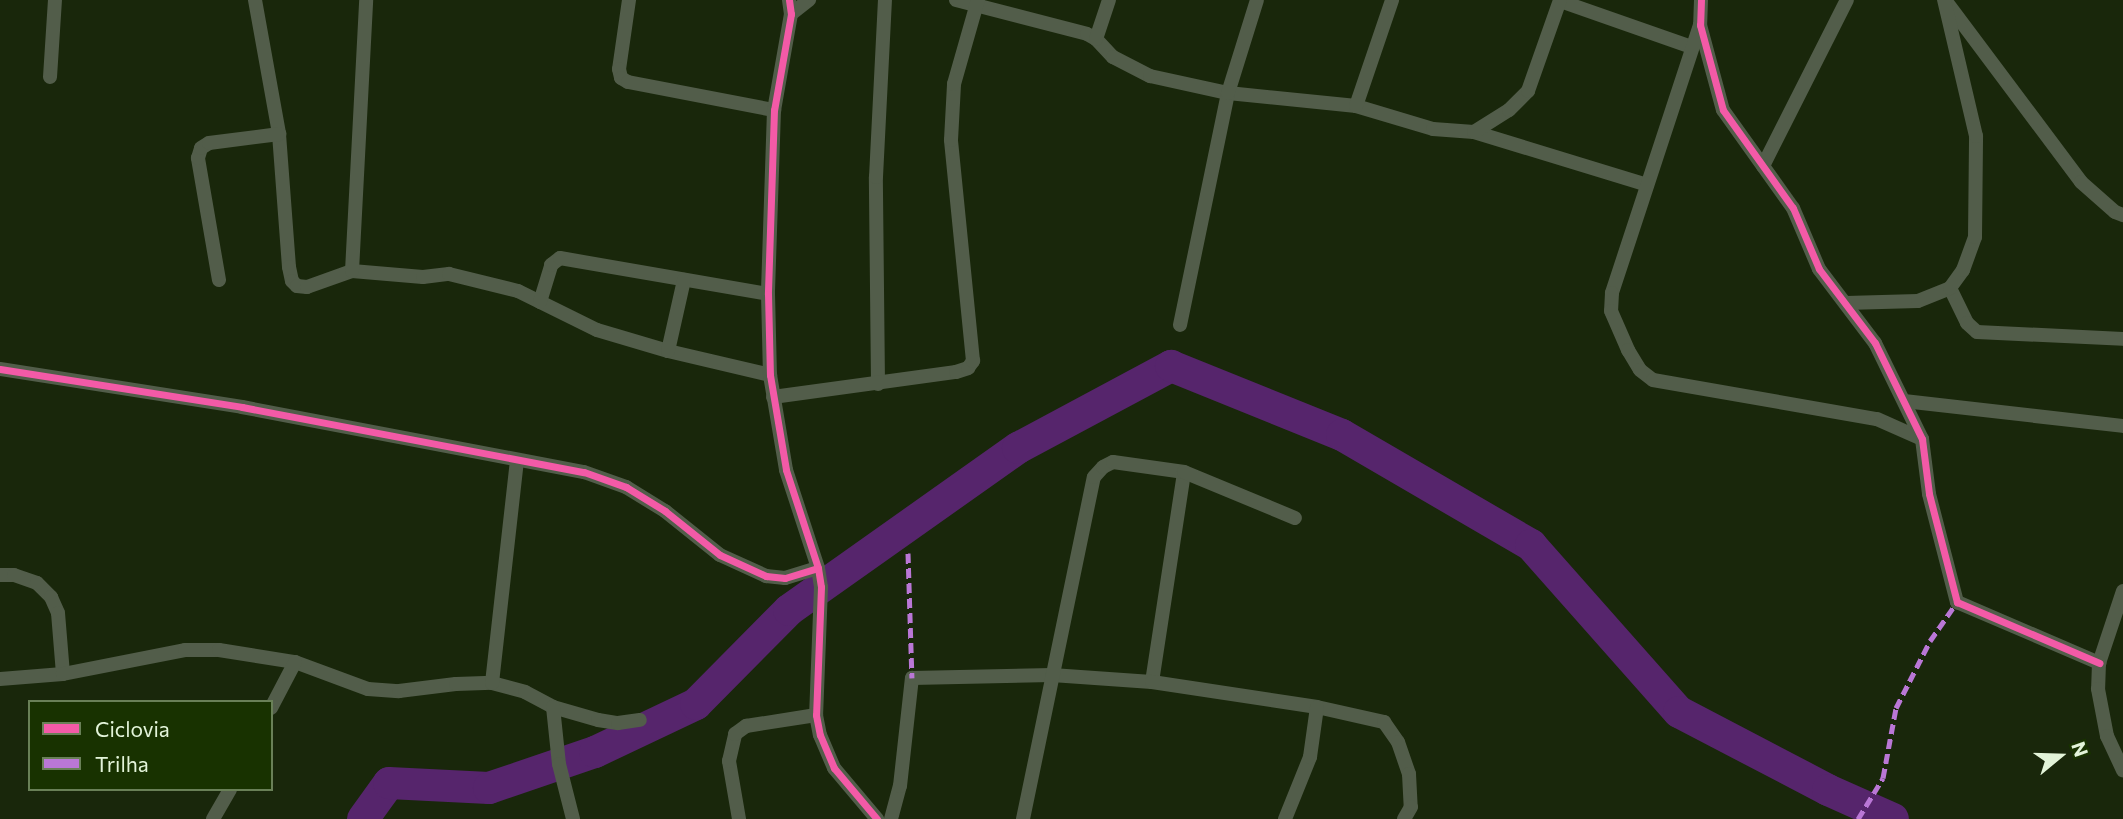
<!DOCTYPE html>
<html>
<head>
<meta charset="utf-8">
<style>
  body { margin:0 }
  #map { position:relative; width:2123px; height:819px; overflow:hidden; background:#19270b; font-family:Commissioner,sans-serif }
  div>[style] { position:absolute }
  .river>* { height:32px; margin:-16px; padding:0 16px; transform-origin:16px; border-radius:16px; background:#56256c }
  .street>* { height:14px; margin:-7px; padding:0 7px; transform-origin:7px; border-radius:7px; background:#525d4a }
  .quiet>* { height:5px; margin-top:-2.5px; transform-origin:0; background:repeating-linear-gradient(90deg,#ba77d6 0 10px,transparent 0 15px) }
  .cycleway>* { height:7px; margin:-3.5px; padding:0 3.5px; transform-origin:3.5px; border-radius:3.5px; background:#f35aa7 }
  span { translate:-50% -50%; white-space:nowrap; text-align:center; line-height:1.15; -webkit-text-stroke:7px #183200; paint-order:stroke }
  .legend { position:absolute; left:28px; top:700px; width:245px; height:91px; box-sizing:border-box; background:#183200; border:2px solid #698057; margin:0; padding:9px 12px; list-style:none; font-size:21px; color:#e3f4d9 }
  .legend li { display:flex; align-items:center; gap:14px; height:35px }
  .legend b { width:35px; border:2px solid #698057 }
  .north { position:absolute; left:2025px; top:721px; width:70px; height:70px; -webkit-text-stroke:5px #183200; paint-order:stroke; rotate:71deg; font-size:19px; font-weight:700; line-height:28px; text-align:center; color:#e3f4d9 }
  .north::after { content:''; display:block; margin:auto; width:24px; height:32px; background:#e3f4d9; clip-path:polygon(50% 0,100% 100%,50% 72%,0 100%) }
</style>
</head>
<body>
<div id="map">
  <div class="river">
    <div style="left:363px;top:819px;width:44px;rotate:-54.2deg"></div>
    <div style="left:389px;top:783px;width:100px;rotate:2.9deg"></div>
    <div style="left:489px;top:788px;width:112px;rotate:-18.8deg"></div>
    <div style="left:595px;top:752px;width:112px;rotate:-25.4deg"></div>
    <div style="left:696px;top:704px;width:132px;rotate:-45.3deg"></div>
    <div style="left:789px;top:610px;width:281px;rotate:-35.3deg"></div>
    <div style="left:1018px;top:448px;width:174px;rotate:-28.2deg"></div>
    <div style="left:1171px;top:366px;width:184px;rotate:22deg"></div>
    <div style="left:1342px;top:435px;width:219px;rotate:30.2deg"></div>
    <div style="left:1531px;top:545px;width:223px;rotate:48.5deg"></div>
    <div style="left:1679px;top:712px;width:168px;rotate:27.6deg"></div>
    <div style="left:1828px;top:790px;width:71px;rotate:24deg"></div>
  </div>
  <div class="street">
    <div style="left:255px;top:0;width:136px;rotate:79.8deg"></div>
    <div style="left:279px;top:134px;width:133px;rotate:85.7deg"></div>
    <div style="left:289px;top:267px;width:14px;rotate:78deg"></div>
    <div style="left:292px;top:281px;width:7px;rotate:45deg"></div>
    <div style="left:297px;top:286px;width:10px;rotate:6deg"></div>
    <div style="left:307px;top:287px;width:48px;rotate:-19.6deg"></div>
    <div style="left:352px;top:271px;width:71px;rotate:4.8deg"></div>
    <div style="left:423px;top:277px;width:26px;rotate:-7deg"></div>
    <div style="left:449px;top:274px;width:71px;rotate:13.8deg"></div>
    <div style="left:518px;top:291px;width:88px;rotate:26.3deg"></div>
    <div style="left:597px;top:330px;width:74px;rotate:16.5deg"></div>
    <div style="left:668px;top:351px;width:105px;rotate:13.2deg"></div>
    <div style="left:629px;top:0;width:70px;rotate:98.2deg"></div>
    <div style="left:619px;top:69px;width:9px;rotate:77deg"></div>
    <div style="left:621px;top:78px;width:8px;rotate:30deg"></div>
    <div style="left:628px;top:82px;width:149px;rotate:10.9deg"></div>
    <div style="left:789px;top:0;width:14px;rotate:82deg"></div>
    <div style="left:791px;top:14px;width:97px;rotate:100deg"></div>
    <div style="left:774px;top:110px;width:184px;rotate:91.9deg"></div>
    <div style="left:768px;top:294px;width:81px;rotate:88.6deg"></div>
    <div style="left:770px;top:375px;width:96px;rotate:80.4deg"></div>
    <div style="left:786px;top:470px;width:103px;rotate:71.9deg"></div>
    <div style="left:818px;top:568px;width:19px;rotate:81deg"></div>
    <div style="left:821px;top:587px;width:128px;rotate:92.2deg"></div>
    <div style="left:816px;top:715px;width:20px;rotate:79deg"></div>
    <div style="left:820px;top:735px;width:36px;rotate:67deg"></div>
    <div style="left:834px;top:768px;width:67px;rotate:49.9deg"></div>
    <div style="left:956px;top:0;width:135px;rotate:14.5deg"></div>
    <div style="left:1087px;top:34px;width:10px;rotate:29deg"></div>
    <div style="left:1096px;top:39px;width:25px;rotate:47deg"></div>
    <div style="left:1113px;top:57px;width:42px;rotate:27.2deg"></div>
    <div style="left:1150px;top:76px;width:80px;rotate:12.3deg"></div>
    <div style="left:1228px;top:93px;width:129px;rotate:5.8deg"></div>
    <div style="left:1356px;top:106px;width:80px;rotate:16.6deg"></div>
    <div style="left:1433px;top:129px;width:41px;rotate:4.2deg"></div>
    <div style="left:1474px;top:132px;width:181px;rotate:17deg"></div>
    <div style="left:1701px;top:0;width:25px;rotate:92deg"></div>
    <div style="left:1700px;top:25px;width:88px;rotate:74.9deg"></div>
    <div style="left:1723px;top:110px;width:120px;rotate:54.5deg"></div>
    <div style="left:1793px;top:208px;width:66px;rotate:66.9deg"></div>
    <div style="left:1819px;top:269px;width:93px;rotate:52.9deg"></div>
    <div style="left:1875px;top:343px;width:107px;rotate:63.9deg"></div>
    <div style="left:1922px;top:439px;width:55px;rotate:82.7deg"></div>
    <div style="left:1929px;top:494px;width:112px;rotate:75.5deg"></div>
    <div style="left:1957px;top:602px;width:155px;rotate:23.2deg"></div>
    <div style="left:1560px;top:1px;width:139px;rotate:19.3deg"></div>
    <div style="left:1948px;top:4px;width:222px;rotate:53.2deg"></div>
    <div style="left:2081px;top:182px;width:45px;rotate:41.4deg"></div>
    <div style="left:2115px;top:212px;width:9px;rotate:21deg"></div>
    <div style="left:791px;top:14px;width:23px;rotate:-38deg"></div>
    <div style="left:1700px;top:25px;width:282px;rotate:108.2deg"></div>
    <div style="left:1612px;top:293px;width:18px;rotate:93deg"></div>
    <div style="left:1611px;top:311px;width:43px;rotate:66.4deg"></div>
    <div style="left:1628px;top:350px;width:23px;rotate:59deg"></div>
    <div style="left:1640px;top:370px;width:16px;rotate:38deg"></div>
    <div style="left:1653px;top:380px;width:227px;rotate:9.9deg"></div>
    <div style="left:1877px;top:419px;width:49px;rotate:24deg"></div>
    <div style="left:1096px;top:39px;width:41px;rotate:-71.6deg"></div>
    <div style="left:50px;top:77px;width:77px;rotate:-86.3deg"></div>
    <div style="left:1356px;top:106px;width:112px;rotate:-71.2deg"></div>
    <div style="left:1474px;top:132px;width:41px;rotate:-32.2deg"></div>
    <div style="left:1509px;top:110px;width:27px;rotate:-45deg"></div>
    <div style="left:1528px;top:91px;width:96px;rotate:-70.6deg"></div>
    <div style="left:1763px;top:166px;width:186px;rotate:-63.2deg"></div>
    <div style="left:352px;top:271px;width:271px;rotate:-87deg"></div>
    <div style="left:219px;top:280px;width:124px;rotate:-99.8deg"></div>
    <div style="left:198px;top:158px;width:10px;rotate:-73deg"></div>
    <div style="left:201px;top:148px;width:9px;rotate:-32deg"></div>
    <div style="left:209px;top:143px;width:71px;rotate:-7.3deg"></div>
    <div style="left:1950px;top:288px;width:39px;rotate:64deg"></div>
    <div style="left:1967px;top:323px;width:13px;rotate:42deg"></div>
    <div style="left:1977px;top:332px;width:146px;rotate:2.7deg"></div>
    <div style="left:540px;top:302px;width:39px;rotate:-73deg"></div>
    <div style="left:551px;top:265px;width:11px;rotate:-38deg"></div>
    <div style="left:560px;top:258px;width:211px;rotate:9.8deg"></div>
    <div style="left:1846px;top:303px;width:72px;rotate:-1.6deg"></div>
    <div style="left:1918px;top:301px;width:35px;rotate:-22deg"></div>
    <div style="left:1950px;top:288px;width:22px;rotate:-54deg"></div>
    <div style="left:1963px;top:270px;width:35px;rotate:-70deg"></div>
    <div style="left:1975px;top:237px;width:101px;rotate:-89.4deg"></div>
    <div style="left:1976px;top:136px;width:140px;rotate:-103.2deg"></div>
    <div style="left:1180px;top:325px;width:237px;rotate:-78.3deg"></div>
    <div style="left:1228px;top:93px;width:97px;rotate:-72.7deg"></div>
    <div style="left:668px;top:351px;width:73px;rotate:-77.3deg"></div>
    <div style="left:0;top:369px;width:245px;rotate:8.9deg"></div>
    <div style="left:242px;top:407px;width:348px;rotate:10.8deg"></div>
    <div style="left:584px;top:472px;width:45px;rotate:19.7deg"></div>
    <div style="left:626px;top:487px;width:46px;rotate:31.6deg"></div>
    <div style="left:665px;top:511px;width:70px;rotate:38.7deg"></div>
    <div style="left:720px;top:555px;width:51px;rotate:24.5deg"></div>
    <div style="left:766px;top:576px;width:19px;rotate:6deg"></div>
    <div style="left:785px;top:578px;width:34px;rotate:-17deg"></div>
    <div style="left:878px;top:384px;width:207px;rotate:-90.6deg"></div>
    <div style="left:876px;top:177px;width:177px;rotate:-87.1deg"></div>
    <div style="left:773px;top:397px;width:185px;rotate:-7.8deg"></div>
    <div style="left:956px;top:372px;width:13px;rotate:-18deg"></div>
    <div style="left:968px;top:368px;width:9px;rotate:-54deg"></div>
    <div style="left:973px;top:361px;width:222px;rotate:-95.7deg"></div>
    <div style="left:951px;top:140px;width:56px;rotate:-86.9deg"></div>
    <div style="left:954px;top:84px;width:87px;rotate:-74.1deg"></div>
    <div style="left:1904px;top:401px;width:220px;rotate:6.5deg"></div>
    <div style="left:0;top:575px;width:14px"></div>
    <div style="left:14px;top:575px;width:24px;rotate:19deg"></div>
    <div style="left:37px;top:583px;width:20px;rotate:45deg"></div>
    <div style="left:51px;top:597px;width:17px;rotate:66deg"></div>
    <div style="left:58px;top:613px;width:61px;rotate:85.3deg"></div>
    <div style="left:2123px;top:591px;width:76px;rotate:108.4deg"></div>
    <div style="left:2099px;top:663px;width:26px;rotate:92deg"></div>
    <div style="left:2098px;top:689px;width:48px;rotate:79.2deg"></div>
    <div style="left:2107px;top:736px;width:38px;rotate:65deg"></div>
    <div style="left:0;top:679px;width:63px;rotate:-4.5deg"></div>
    <div style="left:63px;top:674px;width:124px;rotate:-11.1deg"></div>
    <div style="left:185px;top:650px;width:34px"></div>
    <div style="left:219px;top:650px;width:77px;rotate:9deg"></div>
    <div style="left:295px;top:662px;width:78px;rotate:20.3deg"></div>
    <div style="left:368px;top:689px;width:31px;rotate:4deg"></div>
    <div style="left:399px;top:691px;width:57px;rotate:-7deg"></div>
    <div style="left:456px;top:684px;width:36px;rotate:-2deg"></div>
    <div style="left:492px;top:683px;width:34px;rotate:15deg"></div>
    <div style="left:525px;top:692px;width:32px;rotate:28deg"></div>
    <div style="left:553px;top:707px;width:47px;rotate:16.1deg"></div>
    <div style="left:598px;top:720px;width:20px;rotate:9deg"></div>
    <div style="left:618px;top:723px;width:22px;rotate:-8deg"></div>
    <div style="left:1152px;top:682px;width:212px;rotate:-81.3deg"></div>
    <div style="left:492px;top:683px;width:224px;rotate:-83.6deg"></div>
    <div style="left:553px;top:707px;width:57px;rotate:84deg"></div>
    <div style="left:559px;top:764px;width:57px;rotate:75.7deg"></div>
    <div style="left:271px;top:708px;width:52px;rotate:-62.4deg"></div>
    <div style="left:213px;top:819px;width:34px;rotate:-60deg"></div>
    <div style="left:739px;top:819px;width:59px;rotate:-99.8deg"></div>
    <div style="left:729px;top:761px;width:28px;rotate:-77deg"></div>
    <div style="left:735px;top:734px;width:14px;rotate:-36deg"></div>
    <div style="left:746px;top:726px;width:71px;rotate:-8.9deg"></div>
    <div style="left:891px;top:819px;width:34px;rotate:-75deg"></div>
    <div style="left:900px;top:786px;width:109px;rotate:-83.7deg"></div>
    <div style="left:912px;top:678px;width:140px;rotate:-1.2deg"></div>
    <div style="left:1052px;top:675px;width:100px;rotate:4deg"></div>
    <div style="left:1152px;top:682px;width:167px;rotate:8.6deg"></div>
    <div style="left:1317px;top:707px;width:69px;rotate:12.6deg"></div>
    <div style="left:1384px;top:722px;width:24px;rotate:55deg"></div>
    <div style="left:1398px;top:742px;width:34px;rotate:71deg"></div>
    <div style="left:1409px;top:774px;width:33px;rotate:87deg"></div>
    <div style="left:1411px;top:807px;width:14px;rotate:120deg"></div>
    <div style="left:1023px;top:819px;width:349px;rotate:-78.3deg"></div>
    <div style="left:1094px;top:477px;width:13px;rotate:-48deg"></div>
    <div style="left:1103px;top:467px;width:11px;rotate:-27deg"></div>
    <div style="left:1113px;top:462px;width:72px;rotate:8deg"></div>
    <div style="left:1184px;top:472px;width:120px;rotate:22.5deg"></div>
    <div style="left:1285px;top:819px;width:67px;rotate:-68deg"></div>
    <div style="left:1310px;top:757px;width:50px;rotate:-82deg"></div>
  </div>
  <div class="quiet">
    <div style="left:908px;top:553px;width:125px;rotate:88.2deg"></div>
    <div style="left:448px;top:818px;width:1px;rotate:90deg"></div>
    <div style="left:1858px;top:819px;width:48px;rotate:-58.6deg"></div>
    <div style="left:1883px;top:778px;width:71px;rotate:-79.5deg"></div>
    <div style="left:1896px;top:708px;width:75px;rotate:-63.1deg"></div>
    <div style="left:1930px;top:641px;width:47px;rotate:-55.3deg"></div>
  </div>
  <div class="cycleway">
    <div style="left:789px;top:0;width:14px;rotate:82deg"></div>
    <div style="left:791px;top:14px;width:97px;rotate:100deg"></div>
    <div style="left:774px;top:110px;width:184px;rotate:91.9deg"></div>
    <div style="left:768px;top:294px;width:81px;rotate:88.6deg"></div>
    <div style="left:770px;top:375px;width:96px;rotate:80.4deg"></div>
    <div style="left:786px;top:470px;width:103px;rotate:71.9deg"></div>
    <div style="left:818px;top:568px;width:19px;rotate:81deg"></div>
    <div style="left:821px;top:587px;width:128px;rotate:92.2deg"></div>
    <div style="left:816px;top:715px;width:20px;rotate:79deg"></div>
    <div style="left:820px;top:735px;width:36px;rotate:67deg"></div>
    <div style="left:834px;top:768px;width:67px;rotate:49.9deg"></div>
    <div style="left:1701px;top:0;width:25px;rotate:92deg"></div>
    <div style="left:1700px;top:25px;width:88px;rotate:74.9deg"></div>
    <div style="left:1723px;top:110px;width:120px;rotate:54.5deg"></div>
    <div style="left:1793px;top:208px;width:66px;rotate:66.9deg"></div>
    <div style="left:1819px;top:269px;width:93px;rotate:52.9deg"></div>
    <div style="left:1875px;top:343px;width:107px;rotate:63.9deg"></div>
    <div style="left:1922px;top:439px;width:55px;rotate:82.7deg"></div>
    <div style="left:1929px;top:494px;width:112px;rotate:75.5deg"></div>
    <div style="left:1957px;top:602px;width:155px;rotate:23.2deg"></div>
    <div style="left:0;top:369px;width:245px;rotate:8.9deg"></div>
    <div style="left:242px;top:407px;width:348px;rotate:10.8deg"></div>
    <div style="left:584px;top:472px;width:45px;rotate:19.7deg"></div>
    <div style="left:626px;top:487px;width:46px;rotate:31.6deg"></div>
    <div style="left:665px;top:511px;width:70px;rotate:38.7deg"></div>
    <div style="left:720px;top:555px;width:51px;rotate:24.5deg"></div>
    <div style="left:766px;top:576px;width:19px;rotate:6deg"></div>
    <div style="left:785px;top:578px;width:34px;rotate:-17deg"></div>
  </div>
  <ul class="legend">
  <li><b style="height:9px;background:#f35aa7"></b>Ciclovia</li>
  <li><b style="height:9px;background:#ba77d6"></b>Trilha</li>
  </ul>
  <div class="north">N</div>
</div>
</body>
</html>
